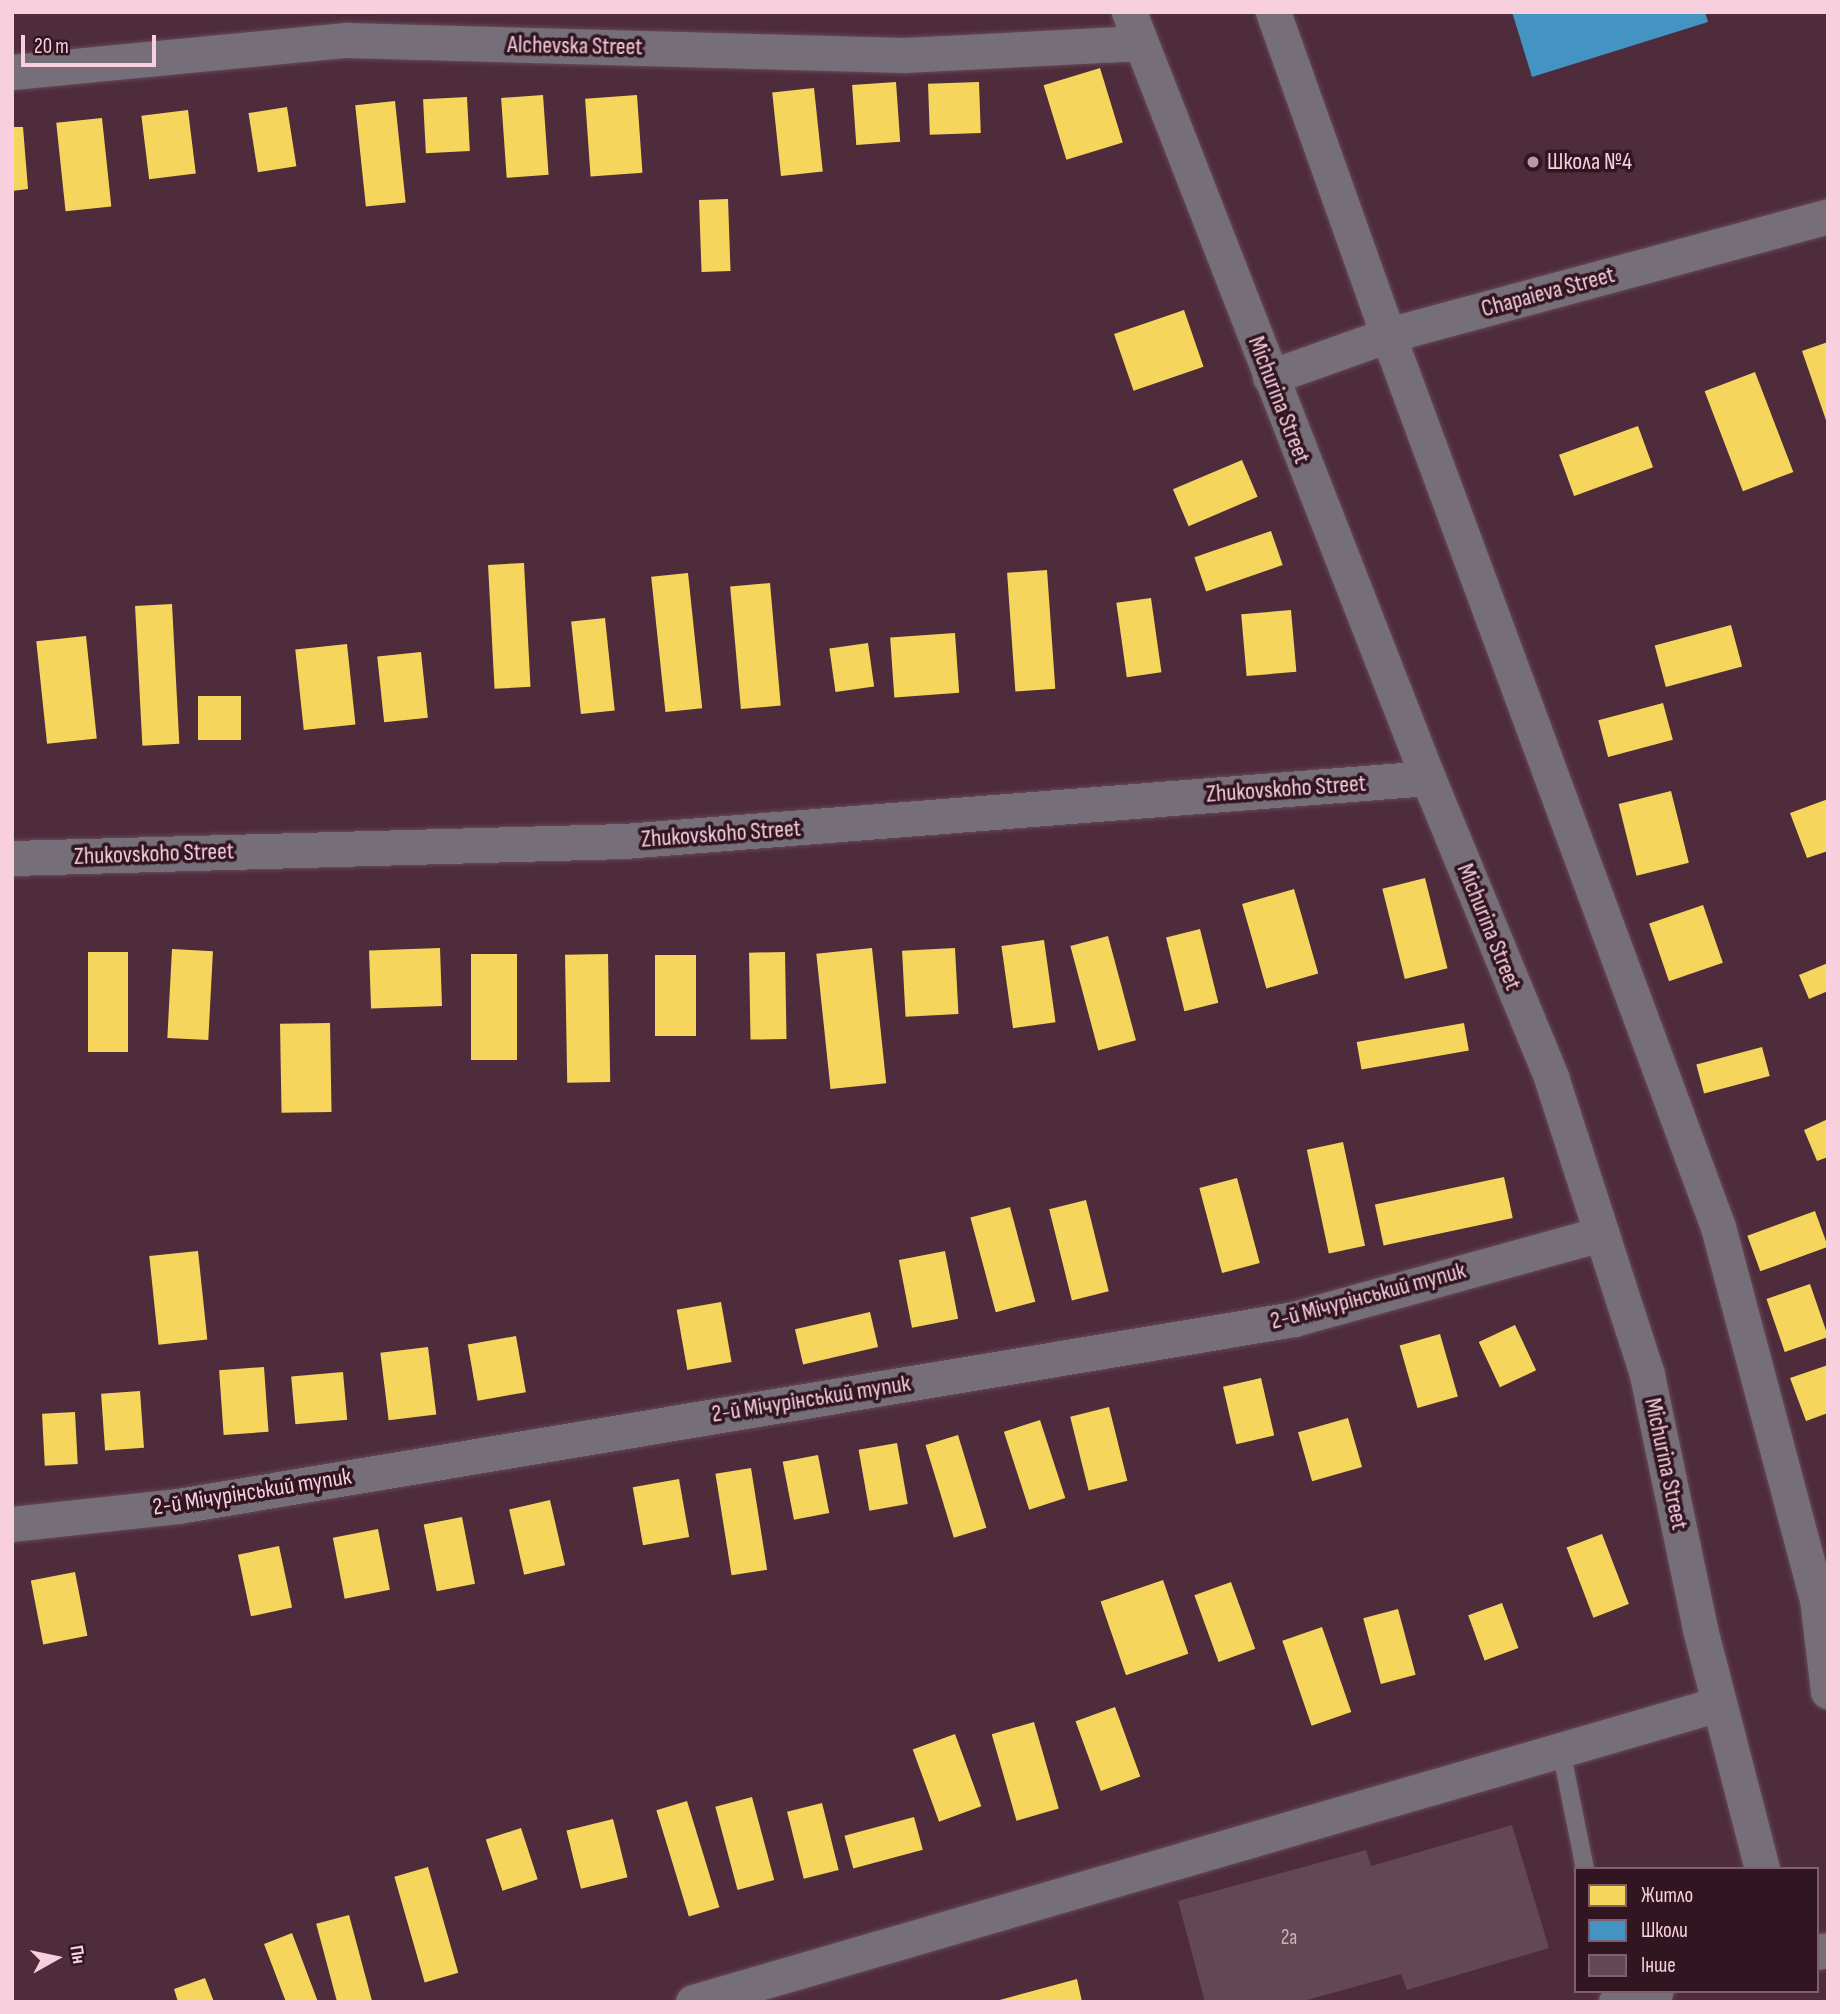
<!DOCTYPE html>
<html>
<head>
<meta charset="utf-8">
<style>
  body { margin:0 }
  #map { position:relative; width:1840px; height:2014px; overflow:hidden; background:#4e2c3b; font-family:"Sofia Sans Condensed",sans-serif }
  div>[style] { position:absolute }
  .homes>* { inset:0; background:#f6d55c; transform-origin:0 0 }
  .schools>* { inset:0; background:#4393c3 }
  .building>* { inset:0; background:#634753 }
  .roads { filter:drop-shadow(0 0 2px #674956) drop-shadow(0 0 2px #674956) }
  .service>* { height:18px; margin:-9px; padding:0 9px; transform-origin:9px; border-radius:9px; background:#766f7a }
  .minor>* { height:35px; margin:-17.5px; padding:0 17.5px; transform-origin:17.5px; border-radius:17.5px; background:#766f7a }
  .dots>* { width:19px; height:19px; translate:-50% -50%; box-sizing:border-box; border:4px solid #311520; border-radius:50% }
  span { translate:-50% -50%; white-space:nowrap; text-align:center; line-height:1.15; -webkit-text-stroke:7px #311520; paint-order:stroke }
  .number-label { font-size:21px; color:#d2adba }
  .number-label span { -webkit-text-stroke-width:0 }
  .street-label { font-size:24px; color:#f7cfdd }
  .poi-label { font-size:24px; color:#f7cfdd }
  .left { translate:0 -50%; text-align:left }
  .frame { position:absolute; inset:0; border:14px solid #f7cfdd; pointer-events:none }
  .legend { position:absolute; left:1574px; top:1867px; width:245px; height:126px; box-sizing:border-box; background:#311520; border:2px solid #805f6c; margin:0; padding:9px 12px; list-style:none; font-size:21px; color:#f7cfdd }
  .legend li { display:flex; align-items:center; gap:14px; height:35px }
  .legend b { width:35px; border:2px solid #805f6c }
  .north { position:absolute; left:21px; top:1923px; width:70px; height:70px; -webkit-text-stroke:5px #311520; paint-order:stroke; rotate:81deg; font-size:19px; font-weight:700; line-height:28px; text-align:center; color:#f7cfdd }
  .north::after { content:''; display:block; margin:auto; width:24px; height:32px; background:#f7cfdd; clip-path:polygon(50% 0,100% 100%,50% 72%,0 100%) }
  .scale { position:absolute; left:21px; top:35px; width:135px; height:32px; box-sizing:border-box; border:4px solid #f7cfdd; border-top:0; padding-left:9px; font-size:21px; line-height:24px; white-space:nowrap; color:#f7cfdd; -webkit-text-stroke:5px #311520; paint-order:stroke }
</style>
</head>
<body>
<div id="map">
  <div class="homes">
    <div style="left:1100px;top:68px;width:78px;height:59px;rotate:73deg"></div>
    <div style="left:896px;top:82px;width:60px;height:44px;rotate:86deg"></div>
    <div style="left:979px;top:82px;width:51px;height:51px;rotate:88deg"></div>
    <div style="left:814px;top:88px;width:84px;height:42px;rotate:84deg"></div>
    <div style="left:543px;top:95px;width:80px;height:42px;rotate:86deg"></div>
    <div style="left:637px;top:95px;width:78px;height:52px;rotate:86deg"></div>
    <div style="left:467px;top:97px;width:54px;height:44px;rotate:87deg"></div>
    <div style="left:395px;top:101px;width:102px;height:40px;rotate:84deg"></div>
    <div style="left:287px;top:107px;width:60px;height:39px;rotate:81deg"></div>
    <div style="left:188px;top:110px;width:64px;height:47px;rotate:83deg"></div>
    <div style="left:102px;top:118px;width:89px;height:46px;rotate:84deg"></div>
    <div style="clip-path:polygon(12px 127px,23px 127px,28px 189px,12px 191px)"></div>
    <div style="left:728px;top:199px;width:72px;height:29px;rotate:88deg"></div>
    <div style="left:1184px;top:310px;width:60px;height:74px;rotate:71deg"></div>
    <div style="clip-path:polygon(1828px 342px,1828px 423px,1827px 423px,1802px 351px)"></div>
    <div style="left:1755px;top:372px;width:107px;height:54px;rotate:69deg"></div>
    <div style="left:1638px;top:426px;width:44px;height:84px;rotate:70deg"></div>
    <div style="left:1242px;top:460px;width:40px;height:75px;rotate:67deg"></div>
    <div style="left:1271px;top:531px;width:36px;height:81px;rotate:71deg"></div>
    <div style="left:524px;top:563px;width:124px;height:36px;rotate:87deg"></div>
    <div style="left:1047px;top:570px;width:119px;height:40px;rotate:86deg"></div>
    <div style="left:688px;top:573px;width:136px;height:37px;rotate:84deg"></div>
    <div style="left:770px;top:583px;width:123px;height:40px;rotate:85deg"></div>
    <div style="left:1151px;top:598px;width:75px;height:35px;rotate:82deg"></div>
    <div style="left:172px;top:604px;width:140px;height:37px;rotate:87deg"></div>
    <div style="left:1291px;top:610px;width:62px;height:50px;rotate:85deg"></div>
    <div style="left:605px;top:618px;width:93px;height:34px;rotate:84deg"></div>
    <div style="left:1731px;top:625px;width:43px;height:79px;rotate:75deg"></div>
    <div style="left:955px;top:633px;width:60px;height:65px;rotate:86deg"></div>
    <div style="left:86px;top:636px;width:103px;height:50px;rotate:84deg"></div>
    <div style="left:868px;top:643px;width:44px;height:39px;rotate:82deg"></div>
    <div style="left:347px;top:644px;width:81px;height:52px;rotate:84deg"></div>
    <div style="left:421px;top:652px;width:66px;height:44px;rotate:84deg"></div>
    <div style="left:198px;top:696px;width:43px;height:44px"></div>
    <div style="left:1663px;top:703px;width:38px;height:67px;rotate:75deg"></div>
    <div style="left:1671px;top:791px;width:74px;height:54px;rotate:76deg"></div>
    <div style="clip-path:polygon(1828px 799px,1828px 851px,1807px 858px,1790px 813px)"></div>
    <div style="left:1425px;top:878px;width:93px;height:44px;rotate:76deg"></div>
    <div style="left:1294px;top:889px;width:88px;height:54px;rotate:74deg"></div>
    <div style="left:1703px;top:905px;width:61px;height:57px;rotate:71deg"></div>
    <div style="left:1200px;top:929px;width:76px;height:35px;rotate:76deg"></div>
    <div style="left:1108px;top:936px;width:108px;height:39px;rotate:75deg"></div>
    <div style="left:1044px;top:940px;width:83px;height:43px;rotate:82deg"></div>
    <div style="left:440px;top:948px;width:58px;height:71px;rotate:88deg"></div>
    <div style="left:872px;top:948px;width:136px;height:56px;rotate:84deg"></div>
    <div style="left:955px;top:948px;width:66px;height:53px;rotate:87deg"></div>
    <div style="left:172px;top:949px;width:41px;height:89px;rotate:3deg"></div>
    <div style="left:88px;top:952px;width:40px;height:100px"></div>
    <div style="left:785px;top:952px;width:87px;height:36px;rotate:89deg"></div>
    <div style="left:471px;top:954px;width:46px;height:106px"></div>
    <div style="left:608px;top:954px;width:128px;height:43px;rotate:89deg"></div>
    <div style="left:655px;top:955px;width:41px;height:81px"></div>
    <div style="clip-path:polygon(1828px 963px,1828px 991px,1809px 999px,1799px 975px)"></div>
    <div style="left:330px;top:1023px;width:89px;height:50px;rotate:89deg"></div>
    <div style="left:1464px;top:1023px;width:28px;height:109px;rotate:80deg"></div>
    <div style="left:1762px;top:1047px;width:30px;height:68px;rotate:75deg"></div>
    <div style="clip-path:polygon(1828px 1119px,1828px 1157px,1817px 1161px,1804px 1130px)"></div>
    <div style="left:1343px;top:1142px;width:106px;height:37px;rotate:78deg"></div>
    <div style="left:1504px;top:1177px;width:42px;height:132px;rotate:78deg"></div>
    <div style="left:1237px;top:1178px;width:88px;height:39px;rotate:75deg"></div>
    <div style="left:1086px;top:1200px;width:94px;height:38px;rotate:76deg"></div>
    <div style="left:1010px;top:1207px;width:98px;height:41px;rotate:75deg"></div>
    <div style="left:1815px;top:1211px;width:38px;height:72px;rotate:70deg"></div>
    <div style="left:198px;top:1251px;width:89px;height:49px;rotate:84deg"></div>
    <div style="left:945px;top:1251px;width:69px;height:47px;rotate:79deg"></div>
    <div style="left:1810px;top:1284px;width:56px;height:46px;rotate:71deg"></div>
    <div style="left:721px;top:1302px;width:61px;height:45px;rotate:80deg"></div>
    <div style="left:870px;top:1312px;width:36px;height:77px;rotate:77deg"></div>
    <div style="left:1515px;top:1325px;width:50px;height:40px;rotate:65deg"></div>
    <div style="left:1440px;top:1334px;width:65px;height:42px;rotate:74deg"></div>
    <div style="left:516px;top:1336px;width:57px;height:49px;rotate:80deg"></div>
    <div style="left:428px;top:1347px;width:68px;height:48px;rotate:83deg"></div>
    <div style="clip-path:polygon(1828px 1365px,1828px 1413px,1806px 1421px,1790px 1378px)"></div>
    <div style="left:264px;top:1367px;width:65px;height:45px;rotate:86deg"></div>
    <div style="left:343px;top:1372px;width:48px;height:52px;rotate:85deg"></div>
    <div style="left:1261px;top:1378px;width:59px;height:39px;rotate:77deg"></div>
    <div style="left:140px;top:1391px;width:57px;height:39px;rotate:86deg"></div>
    <div style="left:1109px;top:1407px;width:76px;height:40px;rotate:76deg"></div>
    <div style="left:75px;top:1412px;width:52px;height:33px;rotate:87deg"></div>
    <div style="left:1348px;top:1418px;width:51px;height:52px;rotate:74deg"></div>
    <div style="left:1040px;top:1420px;width:82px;height:38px;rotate:72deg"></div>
    <div style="left:958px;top:1435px;width:97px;height:34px;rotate:73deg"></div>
    <div style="left:897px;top:1443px;width:62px;height:39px;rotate:80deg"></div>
    <div style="left:818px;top:1455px;width:59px;height:36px;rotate:79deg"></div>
    <div style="left:751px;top:1468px;width:103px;height:36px;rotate:81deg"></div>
    <div style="left:679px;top:1479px;width:59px;height:47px;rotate:80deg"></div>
    <div style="left:550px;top:1500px;width:67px;height:42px;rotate:77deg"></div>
    <div style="left:462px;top:1517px;width:68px;height:39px;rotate:79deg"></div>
    <div style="left:378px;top:1529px;width:62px;height:46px;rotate:79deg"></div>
    <div style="left:1602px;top:1534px;width:75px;height:38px;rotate:69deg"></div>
    <div style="left:279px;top:1546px;width:63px;height:42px;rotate:78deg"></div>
    <div style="left:75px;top:1572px;width:65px;height:45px;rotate:79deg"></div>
    <div style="left:1163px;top:1580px;width:78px;height:66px;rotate:71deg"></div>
    <div style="left:1231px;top:1582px;width:71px;height:39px;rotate:70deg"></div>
    <div style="left:1502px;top:1603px;width:48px;height:36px;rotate:70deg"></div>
    <div style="left:1398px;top:1609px;width:68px;height:36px;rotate:75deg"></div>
    <div style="left:1322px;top:1627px;width:90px;height:42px;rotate:71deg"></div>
    <div style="left:1115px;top:1707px;width:74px;height:42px;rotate:70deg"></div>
    <div style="left:1034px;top:1722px;width:90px;height:44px;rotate:74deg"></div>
    <div style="left:955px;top:1734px;width:77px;height:45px;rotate:70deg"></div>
    <div style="left:752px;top:1797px;width:86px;height:38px;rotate:75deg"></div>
    <div style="left:687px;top:1801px;width:111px;height:32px;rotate:73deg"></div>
    <div style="left:822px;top:1803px;width:69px;height:36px;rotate:76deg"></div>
    <div style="left:914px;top:1817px;width:34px;height:72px;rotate:75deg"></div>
    <div style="left:613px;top:1819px;width:60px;height:48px;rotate:76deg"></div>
    <div style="left:521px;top:1828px;width:54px;height:37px;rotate:72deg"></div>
    <div style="left:428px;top:1867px;width:110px;height:35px;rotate:74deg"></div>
    <div style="left:349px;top:1915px;width:90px;height:34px;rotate:75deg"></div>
    <div style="clip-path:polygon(292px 1933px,318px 2002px,286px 2002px,264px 1944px)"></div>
    <div style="clip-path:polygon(205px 1978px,214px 2002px,178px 2002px,174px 1989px)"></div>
    <div style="clip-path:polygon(1077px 1979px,1082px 2002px,996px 2002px,996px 2001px)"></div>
  </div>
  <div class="schools">
    <div style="clip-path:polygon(1512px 12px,1705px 12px,1708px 22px,1532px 77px)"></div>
  </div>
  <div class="building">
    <div style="clip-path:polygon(1512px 1825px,1549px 1948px,1407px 1990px,1401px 1974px,1300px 2002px,1205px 2002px,1178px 1901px,1366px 1850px,1371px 1866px)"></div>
  </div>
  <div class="roads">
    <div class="service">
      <div style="left:1561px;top:1750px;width:121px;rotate:78.6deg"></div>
    </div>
    <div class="minor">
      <div style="left:1129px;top:12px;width:822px;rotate:68.68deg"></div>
      <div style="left:1428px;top:778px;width:323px;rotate:67.6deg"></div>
      <div style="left:1551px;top:1077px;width:313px;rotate:72.1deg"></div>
      <div style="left:1647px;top:1375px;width:259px;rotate:78.2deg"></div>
      <div style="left:1700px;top:1629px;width:248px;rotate:75.5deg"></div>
      <div style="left:1273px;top:12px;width:343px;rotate:70.4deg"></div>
      <div style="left:1388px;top:335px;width:951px;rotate:69.7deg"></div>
      <div style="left:1718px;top:1227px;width:384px;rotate:75.1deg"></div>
      <div style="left:1817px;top:1598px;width:94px;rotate:83.3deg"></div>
      <div style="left:12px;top:72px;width:336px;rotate:-5.5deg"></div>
      <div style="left:346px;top:40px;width:558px;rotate:1.54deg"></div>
      <div style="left:904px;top:55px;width:236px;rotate:-2.9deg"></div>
      <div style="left:1270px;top:377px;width:125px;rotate:-19.6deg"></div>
      <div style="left:1388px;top:335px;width:456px;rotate:-15.1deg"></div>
      <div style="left:12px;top:858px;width:612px;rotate:-1.59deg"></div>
      <div style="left:624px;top:841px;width:806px;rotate:-4.48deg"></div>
      <div style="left:12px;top:1524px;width:167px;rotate:-6.2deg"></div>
      <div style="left:178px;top:1506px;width:1132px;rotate:-9.51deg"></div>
      <div style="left:1294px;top:1319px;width:319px;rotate:-15.5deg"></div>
      <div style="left:1817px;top:1952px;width:11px;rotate:-10deg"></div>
      <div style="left:693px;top:2002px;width:1068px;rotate:-16.2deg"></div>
      <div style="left:1616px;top:2002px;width:41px;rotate:-15.4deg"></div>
    </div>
  </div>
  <div class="dots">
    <div style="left:1533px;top:162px;background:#bc96a4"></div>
  </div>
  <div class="number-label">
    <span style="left:1289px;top:1938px">2а</span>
  </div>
  <div class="street-label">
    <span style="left:575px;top:46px;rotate:1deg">Alchevska Street</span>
    <span style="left:1548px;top:292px;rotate:-15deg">Chapaieva Street</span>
    <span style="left:1279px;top:400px;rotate:69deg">Michurina Street</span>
    <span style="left:1286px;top:789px;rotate:-4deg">Zhukovskoho Street</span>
    <span style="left:721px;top:834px;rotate:-4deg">Zhukovskoho Street</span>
    <span style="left:154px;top:854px;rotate:-2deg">Zhukovskoho Street</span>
    <span style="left:1489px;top:927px;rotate:68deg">Michurina Street</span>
    <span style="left:1368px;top:1296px;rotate:-15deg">2-й Мічурінський тупик</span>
    <span style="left:811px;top:1399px;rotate:-9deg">2-й Мічурінський тупик</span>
    <span style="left:1666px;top:1464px;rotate:78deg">Michurina Street</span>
    <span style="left:252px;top:1492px;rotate:-9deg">2-й Мічурінський тупик</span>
  </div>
  <div class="poi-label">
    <span class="left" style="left:1547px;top:162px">Школа №4</span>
  </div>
  <div class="frame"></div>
  <ul class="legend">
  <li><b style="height:19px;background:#f6d55c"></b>Житло</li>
  <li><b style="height:19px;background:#4393c3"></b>Школи</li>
  <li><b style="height:19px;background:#634753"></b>Інше</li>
  </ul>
  <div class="north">Пн</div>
  <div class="scale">20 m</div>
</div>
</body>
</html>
